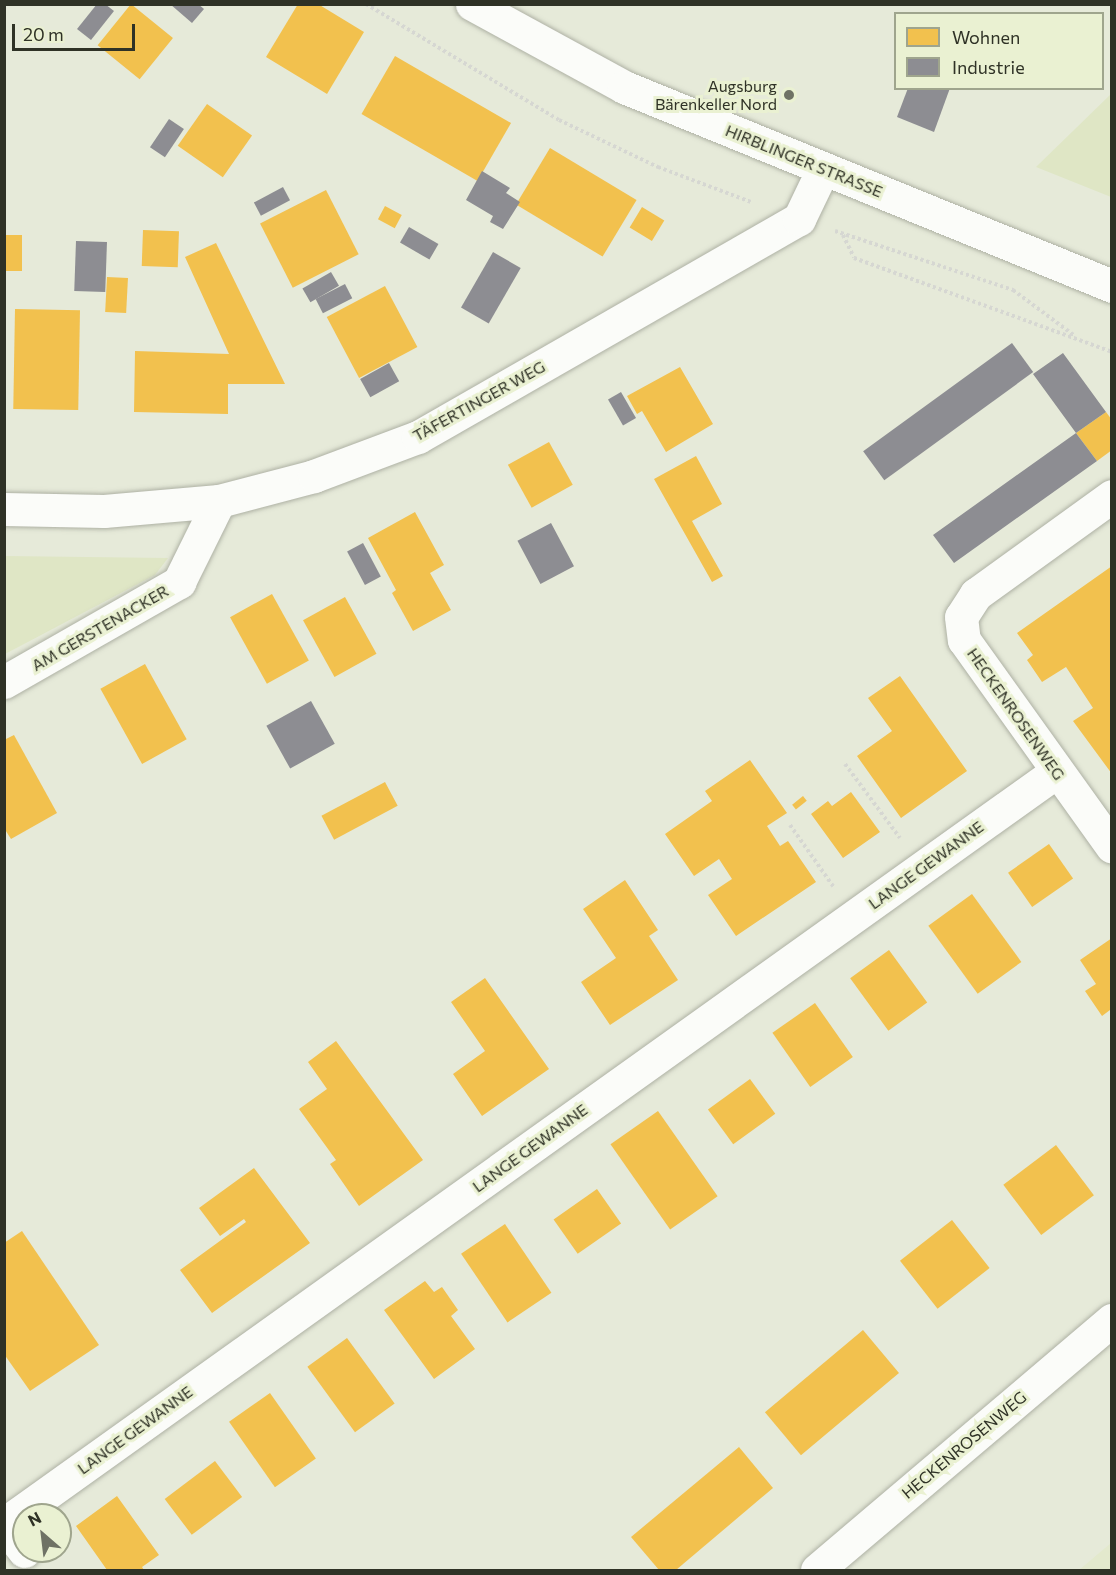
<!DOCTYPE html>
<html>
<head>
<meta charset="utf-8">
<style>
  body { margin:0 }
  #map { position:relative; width:1116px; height:1575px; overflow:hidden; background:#e6ead9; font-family:Commissioner,sans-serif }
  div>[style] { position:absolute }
  .built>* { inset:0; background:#e3e9cd }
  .green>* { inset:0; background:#dfe6c5 }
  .homes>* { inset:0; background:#f2c14e; transform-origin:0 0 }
  .industry>* { inset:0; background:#8d8d92; transform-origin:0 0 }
  .path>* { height:4px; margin-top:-2px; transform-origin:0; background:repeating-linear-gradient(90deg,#d6d7d2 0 3px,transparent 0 6px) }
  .roads { filter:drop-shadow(0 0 2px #aeb1a4) drop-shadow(0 0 2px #aeb1a4) }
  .minor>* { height:33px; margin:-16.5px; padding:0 16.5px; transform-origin:16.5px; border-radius:16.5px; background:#fbfcf9 }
  .tertiary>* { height:33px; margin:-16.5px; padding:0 16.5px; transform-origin:16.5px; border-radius:16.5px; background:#fbfcf9 }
  .dots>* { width:16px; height:16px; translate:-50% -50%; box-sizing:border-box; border:3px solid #eaf1d2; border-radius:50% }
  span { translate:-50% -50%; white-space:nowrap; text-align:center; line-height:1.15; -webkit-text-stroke:6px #eaf1d2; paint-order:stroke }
  .poi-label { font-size:16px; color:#2f3226 }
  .right { translate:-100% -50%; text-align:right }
  .street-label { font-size:16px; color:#2f3226 }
  .frame { position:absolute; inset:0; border:6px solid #2f3226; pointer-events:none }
  .legend { position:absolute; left:894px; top:12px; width:210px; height:78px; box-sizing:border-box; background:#eaf1d2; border:2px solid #9fa58d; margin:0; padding:8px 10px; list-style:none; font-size:18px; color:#2f3226 }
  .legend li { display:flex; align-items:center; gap:12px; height:30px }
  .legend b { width:30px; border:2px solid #9fa58d }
  .north { position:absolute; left:12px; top:1503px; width:60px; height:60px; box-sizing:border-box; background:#eaf1d2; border:2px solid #9fa58d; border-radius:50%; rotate:332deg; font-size:16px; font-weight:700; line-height:24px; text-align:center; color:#2f3226 }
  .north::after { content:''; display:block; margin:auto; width:21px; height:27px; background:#6f7265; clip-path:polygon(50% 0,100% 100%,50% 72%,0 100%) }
  .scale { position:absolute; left:12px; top:24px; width:123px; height:27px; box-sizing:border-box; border:3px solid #2f3226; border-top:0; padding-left:8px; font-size:18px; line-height:21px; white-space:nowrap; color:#2f3226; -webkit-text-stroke:4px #eaf1d2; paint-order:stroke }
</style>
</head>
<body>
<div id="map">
  <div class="built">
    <div style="clip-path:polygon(1111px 1543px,1111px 1570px,1079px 1570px)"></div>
  </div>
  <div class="green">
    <div style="clip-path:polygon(1111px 94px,1111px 197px,1036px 167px)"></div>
    <div style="clip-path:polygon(5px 556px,168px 558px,155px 575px,5px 654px)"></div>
  </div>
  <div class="homes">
    <div style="left:131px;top:4px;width:54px;height:53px;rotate:39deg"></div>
    <div style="clip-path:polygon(298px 4px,318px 4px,364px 32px,327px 94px,266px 57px)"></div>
    <div style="left:395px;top:56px;width:134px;height:67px;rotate:30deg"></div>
    <div style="left:207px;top:104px;width:55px;height:51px;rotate:35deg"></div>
    <div style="left:550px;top:148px;width:101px;height:66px;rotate:31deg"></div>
    <div style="left:326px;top:190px;width:72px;height:74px;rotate:63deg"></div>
    <div style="left:385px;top:206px;width:19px;height:15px;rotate:28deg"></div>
    <div style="left:642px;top:207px;width:26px;height:24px;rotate:31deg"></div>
    <div style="left:143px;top:230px;width:36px;height:36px;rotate:2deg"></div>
    <div style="left:4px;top:235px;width:18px;height:36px"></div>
    <div style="clip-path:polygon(216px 243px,285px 384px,228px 384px,228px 414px,134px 412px,135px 351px,229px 354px,185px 257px)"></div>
    <div style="left:107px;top:277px;width:21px;height:35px;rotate:3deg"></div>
    <div style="left:385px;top:286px;width:69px;height:66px;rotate:62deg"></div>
    <div style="left:15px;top:309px;width:65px;height:100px;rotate:1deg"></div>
    <div style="clip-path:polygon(680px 367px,713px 424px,666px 452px,642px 411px,637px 414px,627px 396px)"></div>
    <div style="clip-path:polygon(1106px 412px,1112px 420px,1112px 450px,1097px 461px,1076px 433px)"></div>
    <div style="left:549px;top:442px;width:49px;height:47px;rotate:61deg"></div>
    <div style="clip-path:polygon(696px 456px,722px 504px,692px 521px,723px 576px,712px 582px,654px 479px)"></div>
    <div style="clip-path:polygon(415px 512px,444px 565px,430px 573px,451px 610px,413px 631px,392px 593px,396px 590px,368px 538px)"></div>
    <div style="clip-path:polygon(1112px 566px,1112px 774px,1073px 721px,1093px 708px,1066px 667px,1042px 682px,1027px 660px,1033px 655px,1017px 633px)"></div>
    <div style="left:272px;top:594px;width:76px;height:48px;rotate:61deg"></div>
    <div style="left:345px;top:597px;width:65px;height:48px;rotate:61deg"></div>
    <div style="left:145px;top:664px;width:86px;height:51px;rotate:61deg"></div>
    <div style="clip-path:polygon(900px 676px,967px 771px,901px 818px,857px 756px,892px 731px,868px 698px)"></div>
    <div style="clip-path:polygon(14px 735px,57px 813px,11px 839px,4px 828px,4px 740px)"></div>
    <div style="clip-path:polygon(750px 760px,787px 813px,767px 826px,780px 846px,788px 841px,816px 882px,736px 936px,708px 895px,732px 879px,719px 859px,694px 876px,665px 834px,712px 801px,705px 791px)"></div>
    <div style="left:385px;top:782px;width:27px;height:72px;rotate:62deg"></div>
    <div style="clip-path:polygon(851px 792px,880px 832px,843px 858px,811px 814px,828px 801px,832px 806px)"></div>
    <div style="left:803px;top:796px;width:6px;height:14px;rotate:51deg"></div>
    <div style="left:1049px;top:844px;width:42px;height:50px;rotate:55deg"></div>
    <div style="clip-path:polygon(625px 880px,658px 930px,649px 936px,678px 980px,610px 1025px,581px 982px,616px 958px,583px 909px)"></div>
    <div style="left:972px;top:894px;width:84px;height:54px;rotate:54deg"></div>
    <div style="clip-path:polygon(1112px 938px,1112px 1013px,1110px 1010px,1102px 1016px,1085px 991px,1096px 984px,1080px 960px)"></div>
    <div style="left:889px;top:950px;width:65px;height:48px;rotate:54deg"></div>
    <div style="clip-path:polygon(485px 978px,549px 1069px,482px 1116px,453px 1074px,485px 1051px,451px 1002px)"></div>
    <div style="left:815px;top:1003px;width:66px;height:52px;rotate:55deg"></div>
    <div style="clip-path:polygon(336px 1041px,423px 1160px,359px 1206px,330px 1164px,336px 1160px,299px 1109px,327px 1089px,308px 1062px)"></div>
    <div style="left:750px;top:1079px;width:43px;height:52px;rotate:54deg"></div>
    <div style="left:658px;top:1111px;width:104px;height:58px;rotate:55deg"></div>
    <div style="left:1056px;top:1145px;width:63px;height:66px;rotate:53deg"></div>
    <div style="clip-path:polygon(254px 1168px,310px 1243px,212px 1313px,180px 1270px,246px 1222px,244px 1219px,220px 1236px,199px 1208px)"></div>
    <div style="left:597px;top:1189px;width:42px;height:53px;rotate:55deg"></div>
    <div style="left:952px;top:1220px;width:61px;height:66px;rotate:52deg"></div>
    <div style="left:505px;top:1224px;width:83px;height:53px;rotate:56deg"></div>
    <div style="clip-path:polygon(22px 1231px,99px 1345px,30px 1391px,4px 1354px,4px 1243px)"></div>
    <div style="clip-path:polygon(425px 1281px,434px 1292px,442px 1287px,458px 1310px,451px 1316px,475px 1349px,434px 1379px,384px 1310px)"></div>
    <div style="left:863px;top:1330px;width:56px;height:128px;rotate:50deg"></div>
    <div style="left:347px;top:1338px;width:81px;height:49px;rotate:54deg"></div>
    <div style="left:270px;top:1393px;width:80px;height:50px;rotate:55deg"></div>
    <div style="clip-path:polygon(739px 1447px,773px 1488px,676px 1570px,659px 1570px,631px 1537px)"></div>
    <div style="left:215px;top:1461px;width:45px;height:63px;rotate:53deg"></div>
    <div style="clip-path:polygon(117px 1496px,159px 1555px,142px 1567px,144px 1570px,107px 1570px,76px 1526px)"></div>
  </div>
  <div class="industry">
    <div style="clip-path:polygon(97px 4px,105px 4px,114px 11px,91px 40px,77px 29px)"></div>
    <div style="clip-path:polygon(170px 4px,198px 4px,204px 9px,192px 23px)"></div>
    <div style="clip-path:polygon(908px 88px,950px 88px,934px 132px,897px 117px)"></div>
    <div style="left:169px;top:119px;width:18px;height:34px;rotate:34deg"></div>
    <div style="clip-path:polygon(482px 171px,510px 188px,506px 193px,520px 202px,503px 229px,490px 222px,493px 216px,466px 200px)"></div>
    <div style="left:283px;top:187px;width:15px;height:33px;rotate:62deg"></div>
    <div style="left:409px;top:227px;width:34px;height:18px;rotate:30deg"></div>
    <div style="left:76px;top:241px;width:31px;height:50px;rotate:2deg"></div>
    <div style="left:493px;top:252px;width:32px;height:64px;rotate:30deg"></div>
    <div style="left:331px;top:272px;width:16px;height:33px;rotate:60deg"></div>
    <div style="left:345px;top:284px;width:16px;height:33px;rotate:63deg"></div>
    <div style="left:1012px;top:343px;width:36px;height:184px;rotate:54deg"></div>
    <div style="clip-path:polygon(1063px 353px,1106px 412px,1076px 433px,1097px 461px,954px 563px,933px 535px,1076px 433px,1033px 374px)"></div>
    <div style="left:389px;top:363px;width:21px;height:33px;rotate:61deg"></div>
    <div style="left:621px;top:392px;width:30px;height:15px;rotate:60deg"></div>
    <div style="left:551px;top:523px;width:49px;height:38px;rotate:62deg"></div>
    <div style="left:363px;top:543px;width:38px;height:18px;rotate:62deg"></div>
    <div style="left:311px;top:701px;width:49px;height:51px;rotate:61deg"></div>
  </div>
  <div class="path">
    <div style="left:366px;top:4px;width:225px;rotate:31deg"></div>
    <div style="left:559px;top:120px;width:110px;rotate:25.4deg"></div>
    <div style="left:658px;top:167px;width:99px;rotate:20.6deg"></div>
    <div style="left:835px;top:231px;width:188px;rotate:18.3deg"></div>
    <div style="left:1013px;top:290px;width:77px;rotate:36.6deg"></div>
    <div style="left:843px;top:235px;width:25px;rotate:64deg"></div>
    <div style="left:854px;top:258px;width:275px;rotate:20deg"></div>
    <div style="left:845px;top:764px;width:92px;rotate:53.4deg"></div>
    <div style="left:790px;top:825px;width:75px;rotate:54.8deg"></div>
  </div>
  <div class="roads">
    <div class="minor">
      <div style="left:1112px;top:496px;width:168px;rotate:144.2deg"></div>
      <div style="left:976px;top:594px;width:27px;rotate:123deg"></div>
      <div style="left:961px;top:617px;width:23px;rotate:83deg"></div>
      <div style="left:964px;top:640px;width:254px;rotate:54.4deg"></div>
      <div style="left:4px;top:682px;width:202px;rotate:-29.7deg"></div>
      <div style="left:179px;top:582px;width:90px;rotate:-63.7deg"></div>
      <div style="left:4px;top:1524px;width:1293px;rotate:-35.56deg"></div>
      <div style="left:4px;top:1525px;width:33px;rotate:52deg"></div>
      <div style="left:817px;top:1570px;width:387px;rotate:-40.3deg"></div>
    </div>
    <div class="tertiary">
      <div style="left:472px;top:4px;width:173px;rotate:28.6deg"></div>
      <div style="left:624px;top:87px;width:527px;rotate:22.18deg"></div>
      <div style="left:4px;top:509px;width:100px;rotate:1.1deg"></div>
      <div style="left:104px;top:511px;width:115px;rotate:-5deg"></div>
      <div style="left:219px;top:501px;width:98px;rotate:-14.7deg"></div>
      <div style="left:314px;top:476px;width:111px;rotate:-20.6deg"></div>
      <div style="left:418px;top:437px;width:439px;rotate:-29.8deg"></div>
      <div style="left:799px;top:219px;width:55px;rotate:-64.4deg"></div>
    </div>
  </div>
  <div class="dots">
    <div style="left:789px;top:95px;background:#6f7265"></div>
  </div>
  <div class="poi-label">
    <span class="right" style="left:777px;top:95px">Augsburg<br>Bärenkeller Nord</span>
  </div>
  <div class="street-label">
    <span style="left:804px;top:161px;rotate:22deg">HIRBLINGER STRASSE</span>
    <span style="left:479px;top:401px;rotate:-29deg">TÄFERTINGER WEG</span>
    <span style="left:100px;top:628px;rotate:-30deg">AM GERSTENACKER</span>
    <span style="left:1016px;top:714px;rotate:55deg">HECKENROSENWEG</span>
    <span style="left:926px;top:865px;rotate:-36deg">LANGE GEWANNE</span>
    <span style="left:530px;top:1148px;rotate:-36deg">LANGE GEWANNE</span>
    <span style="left:135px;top:1430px;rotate:-36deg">LANGE GEWANNE</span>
    <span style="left:964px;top:1445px;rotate:-40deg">HECKENROSENWEG</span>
  </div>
  <div class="frame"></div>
  <ul class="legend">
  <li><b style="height:16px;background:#f2c14e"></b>Wohnen</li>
  <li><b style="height:16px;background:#8d8d92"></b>Industrie</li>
  </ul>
  <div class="north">N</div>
  <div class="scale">20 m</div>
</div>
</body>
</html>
